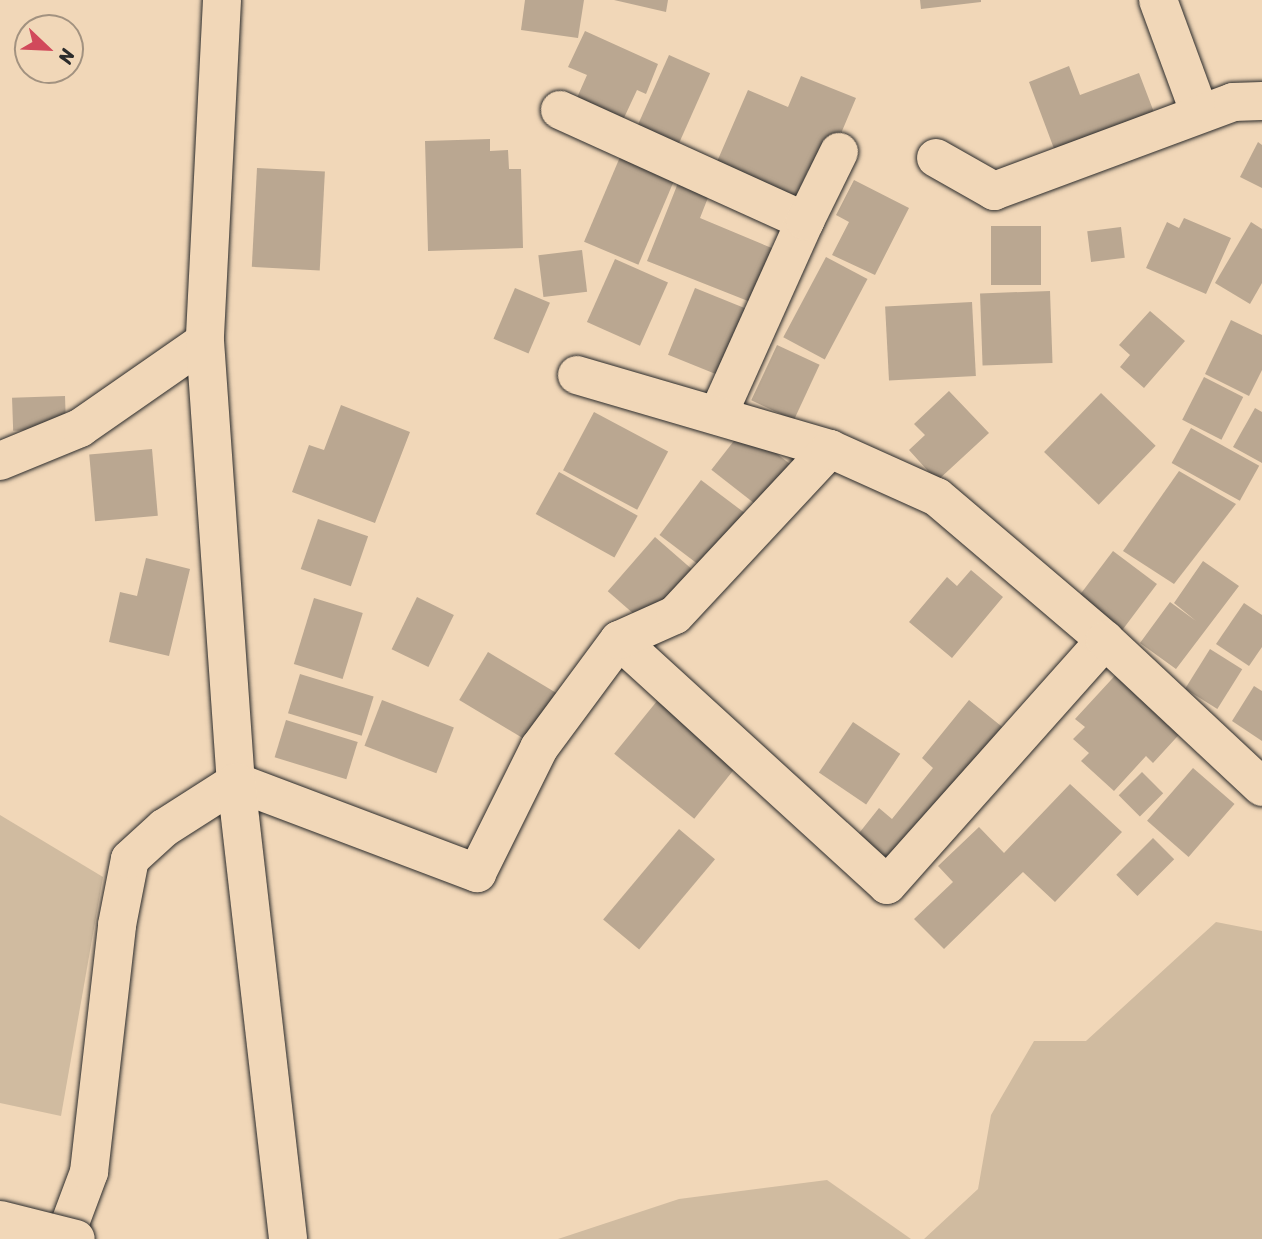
<!DOCTYPE html>
<html>
<head>
<meta charset="utf-8">
<style>
  body { margin:0 }
  #map { position:relative; width:1262px; height:1239px; overflow:hidden; background:#f1d7b8; font-family:Sriracha,sans-serif }
  div>[style] { position:absolute }
  .green>* { inset:0; background:#d0bba0 }
  .building>* { inset:0; background:#baa791; transform-origin:0 0 }
  .roads { filter:drop-shadow(0 0 2px #2b2b2b) drop-shadow(0 0 2px #2b2b2b) }
  .minor>* { height:38px; margin:-19px; padding:0 19px; transform-origin:19px; border-radius:19px; background:#f1d7b8 }
  .tertiary>* { height:38px; margin:-19px; padding:0 19px; transform-origin:19px; border-radius:19px; background:#f1d7b8 }
  .bridges { filter:drop-shadow(0 0 2px #2b2b2b) drop-shadow(0 0 2px #2b2b2b) }
  .motorway-bridge>* { height:38px; margin:-19px; padding:0 19px; transform-origin:19px; border-radius:19px; background:#f1d7b8 }
  span { translate:-50% -50%; white-space:nowrap; text-align:center; line-height:1.15; -webkit-text-stroke:5px #f1d7b8; paint-order:stroke }
  .north { position:absolute; left:14px; top:14px; width:70px; height:70px; box-sizing:border-box; background:#f1d7b8; border:2px solid #a29280; border-radius:50%; rotate:113deg; font-size:19px; font-weight:700; line-height:28px; text-align:center; color:#2b2b2b }
  .north::after { content:''; display:block; margin:auto; width:24px; height:32px; background:#d1495b; clip-path:polygon(50% 0,100% 100%,50% 72%,0 100%) }
</style>
</head>
<body>
<div id="map">
  <div class="green">
    <div style="clip-path:polygon(0 815px,103px 877px,61px 1116px,0 1103px)"></div>
    <div style="clip-path:polygon(1216px 922px,1262px 931px,1262px 1239px,924px 1239px,978px 1189px,991px 1115px,1034px 1041px,1086px 1041px)"></div>
    <div style="clip-path:polygon(827px 1180px,911px 1239px,558px 1239px,679px 1199px)"></div>
  </div>
  <div class="building">
    <div style="clip-path:polygon(525px 0,584px 0,578px 38px,521px 30px)"></div>
    <div style="clip-path:polygon(614px 0,668px 0,666px 12px)"></div>
    <div style="clip-path:polygon(920px 0,981px 0,981px 2px,921px 9px)"></div>
    <div style="clip-path:polygon(585px 31px,658px 64px,646px 94px,637px 90px,623px 120px,576px 100px,587px 75px,568px 67px)"></div>
    <div style="left:669px;top:55px;width:45px;height:77px;rotate:24deg"></div>
    <div style="clip-path:polygon(1069px 66px,1080px 95px,1139px 73px,1155px 115px,1056px 154px,1029px 82px)"></div>
    <div style="clip-path:polygon(801px 76px,856px 98px,823px 176px,808px 170px,796px 197px,716px 164px,748px 90px,788px 107px)"></div>
    <div style="clip-path:polygon(490px 139px,490px 151px,508px 150px,509px 169px,521px 169px,523px 248px,428px 251px,425px 141px)"></div>
    <div style="clip-path:polygon(1258px 142px,1262px 145px,1262px 188px,1240px 177px)"></div>
    <div style="left:620px;top:157px;width:59px;height:92px;rotate:23deg"></div>
    <div style="left:257px;top:168px;width:68px;height:99px;rotate:3deg"></div>
    <div style="clip-path:polygon(854px 180px,909px 208px,875px 275px,832px 255px,849px 222px,836px 215px)"></div>
    <div style="clip-path:polygon(678px 183px,709px 195px,700px 218px,774px 249px,753px 303px,647px 261px)"></div>
    <div style="clip-path:polygon(1184px 218px,1231px 238px,1206px 294px,1146px 268px,1167px 222px,1179px 228px)"></div>
    <div style="clip-path:polygon(1251px 222px,1262px 229px,1262px 283px,1250px 304px,1215px 283px)"></div>
    <div style="left:1041px;top:226px;width:59px;height:50px;rotate:90deg"></div>
    <div style="left:1121px;top:227px;width:31px;height:34px;rotate:83deg"></div>
    <div style="left:582px;top:250px;width:42px;height:44px;rotate:83deg"></div>
    <div style="left:826px;top:257px;width:47px;height:91px;rotate:28deg"></div>
    <div style="left:615px;top:259px;width:58px;height:69px;rotate:24deg"></div>
    <div style="left:515px;top:288px;width:38px;height:55px;rotate:23deg"></div>
    <div style="left:695px;top:288px;width:56px;height:72px;rotate:22deg"></div>
    <div style="left:1050px;top:291px;width:72px;height:70px;rotate:88deg"></div>
    <div style="left:972px;top:302px;width:74px;height:87px;rotate:87deg"></div>
    <div style="clip-path:polygon(1150px 311px,1185px 341px,1144px 388px,1120px 367px,1130px 355px,1119px 345px)"></div>
    <div style="clip-path:polygon(1231px 320px,1262px 335px,1262px 370px,1249px 396px,1205px 374px)"></div>
    <div style="left:777px;top:345px;width:47px;height:61px;rotate:25deg"></div>
    <div style="left:1204px;top:377px;width:44px;height:48px;rotate:27deg"></div>
    <div style="clip-path:polygon(949px 391px,989px 433px,937px 481px,909px 450px,925px 435px,914px 424px)"></div>
    <div style="left:1101px;top:393px;width:76px;height:82px;rotate:44deg"></div>
    <div style="left:65px;top:396px;width:33px;height:53px;rotate:88deg"></div>
    <div style="clip-path:polygon(341px 405px,410px 432px,375px 523px,292px 492px,309px 445px,324px 450px)"></div>
    <div style="clip-path:polygon(1255px 408px,1262px 412px,1262px 463px,1233px 447px)"></div>
    <div style="left:594px;top:412px;width:84px;height:66px;rotate:28deg"></div>
    <div style="left:744px;top:428px;width:66px;height:53px;rotate:38deg"></div>
    <div style="left:1191px;top:428px;width:78px;height:40px;rotate:29deg"></div>
    <div style="left:152px;top:449px;width:67px;height:63px;rotate:85deg"></div>
    <div style="clip-path:polygon(1179px 471px,1236px 504px,1174px 584px,1123px 551px)"></div>
    <div style="left:559px;top:472px;width:90px;height:48px;rotate:29deg"></div>
    <div style="left:701px;top:480px;width:62px;height:69px;rotate:37deg"></div>
    <div style="left:318px;top:519px;width:53px;height:53px;rotate:19deg"></div>
    <div style="left:655px;top:537px;width:49px;height:72px;rotate:41deg"></div>
    <div style="left:1113px;top:551px;width:55px;height:59px;rotate:37deg"></div>
    <div style="clip-path:polygon(146px 558px,190px 569px,169px 656px,109px 642px,120px 592px,137px 596px)"></div>
    <div style="clip-path:polygon(1203px 561px,1239px 586px,1176px 669px,1140px 643px,1170px 602px,1196px 621px,1174px 603px)"></div>
    <div style="clip-path:polygon(971px 570px,1003px 597px,952px 658px,909px 622px,947px 577px,957px 586px)"></div>
    <div style="left:417px;top:597px;width:41px;height:58px;rotate:26deg"></div>
    <div style="left:314px;top:598px;width:51px;height:69px;rotate:17deg"></div>
    <div style="clip-path:polygon(1244px 603px,1262px 615px,1262px 647px,1249px 666px,1216px 644px)"></div>
    <div style="left:1210px;top:649px;width:38px;height:47px;rotate:32deg"></div>
    <div style="left:488px;top:652px;width:91px;height:56px;rotate:31deg"></div>
    <div style="clip-path:polygon(1122px 668px,1186px 727px,1153px 763px,1146px 756px,1114px 791px,1081px 761px,1089px 753px,1073px 739px,1085px 727px,1075px 719px)"></div>
    <div style="left:300px;top:674px;width:77px;height:41px;rotate:17deg"></div>
    <div style="clip-path:polygon(1254px 686px,1262px 691px,1262px 741px,1232px 721px)"></div>
    <div style="left:382px;top:700px;width:77px;height:49px;rotate:21deg"></div>
    <div style="clip-path:polygon(969px 700px,1006px 730px,896px 868px,856px 837px,879px 808px,892px 819px,933px 768px,922px 758px)"></div>
    <div style="left:657px;top:701px;width:103px;height:68px;rotate:39deg"></div>
    <div style="left:286px;top:720px;width:75px;height:39px;rotate:17deg"></div>
    <div style="left:853px;top:722px;width:57px;height:61px;rotate:34deg"></div>
    <div style="left:1193px;top:768px;width:55px;height:70px;rotate:41deg"></div>
    <div style="left:1142px;top:772px;width:30px;height:33px;rotate:45deg"></div>
    <div style="clip-path:polygon(1070px 784px,1122px 832px,1055px 902px,1023px 872px,944px 949px,914px 919px,953px 882px,938px 866px,979px 827px,1004px 853px)"></div>
    <div style="left:679px;top:829px;width:47px;height:118px;rotate:40deg"></div>
    <div style="left:1153px;top:838px;width:30px;height:52px;rotate:45deg"></div>
  </div>
  <div class="roads">
    <div class="minor">
      <div style="left:1158px;top:0;width:121px;rotate:69.8deg"></div>
      <div style="left:560px;top:110px;width:269px;rotate:24.4deg"></div>
      <div style="left:805px;top:221px;width:213px;rotate:114.2deg"></div>
      <div style="left:936px;top:158px;width:67px;rotate:29.6deg"></div>
      <div style="left:994px;top:191px;width:255px;rotate:-20.4deg"></div>
      <div style="left:1233px;top:102px;width:29px;rotate:-2deg"></div>
      <div style="left:805px;top:221px;width:77px;rotate:-63.8deg"></div>
      <div style="left:577px;top:375px;width:264px;rotate:16.3deg"></div>
      <div style="left:0;top:461px;width:87px;rotate:-22.4deg"></div>
      <div style="left:80px;top:428px;width:152px;rotate:-34.8deg"></div>
      <div style="left:619px;top:640px;width:363px;rotate:42.4deg"></div>
      <div style="left:887px;top:885px;width:328px;rotate:-48.3deg"></div>
      <div style="left:64px;top:1239px;width:72px;rotate:-69.5deg"></div>
      <div style="left:89px;top:1172px;width:249px;rotate:-83.5deg"></div>
      <div style="left:117px;top:925px;width:67px;rotate:-78.9deg"></div>
      <div style="left:130px;top:859px;width:46px;rotate:-42.4deg"></div>
      <div style="left:164px;top:828px;width:85px;rotate:-32.6deg"></div>
      <div style="left:236px;top:782px;width:258px;rotate:20.7deg"></div>
      <div style="left:477px;top:873px;width:140px;rotate:-63.6deg"></div>
      <div style="left:539px;top:748px;width:134px;rotate:-53.5deg"></div>
      <div style="left:619px;top:640px;width:61px;rotate:-24.1deg"></div>
      <div style="left:675px;top:615px;width:227px;rotate:-47deg"></div>
      <div style="left:830px;top:449px;width:117px;rotate:24.2deg"></div>
      <div style="left:937px;top:497px;width:221px;rotate:40.4deg"></div>
      <div style="left:1105px;top:640px;width:215px;rotate:43.1deg"></div>
    </div>
    <div class="tertiary">
      <div style="left:222px;top:0;width:341px;rotate:92.9deg"></div>
      <div style="left:205px;top:341px;width:442px;rotate:86deg"></div>
      <div style="left:236px;top:782px;width:460px;rotate:83.5deg"></div>
    </div>
  </div>
  <div class="bridges">
    <div class="motorway-bridge">
      <div style="left:0;top:1220px;width:78px;rotate:14deg"></div>
    </div>
  </div>
  <div class="north">N</div>
</div>
</body>
</html>
